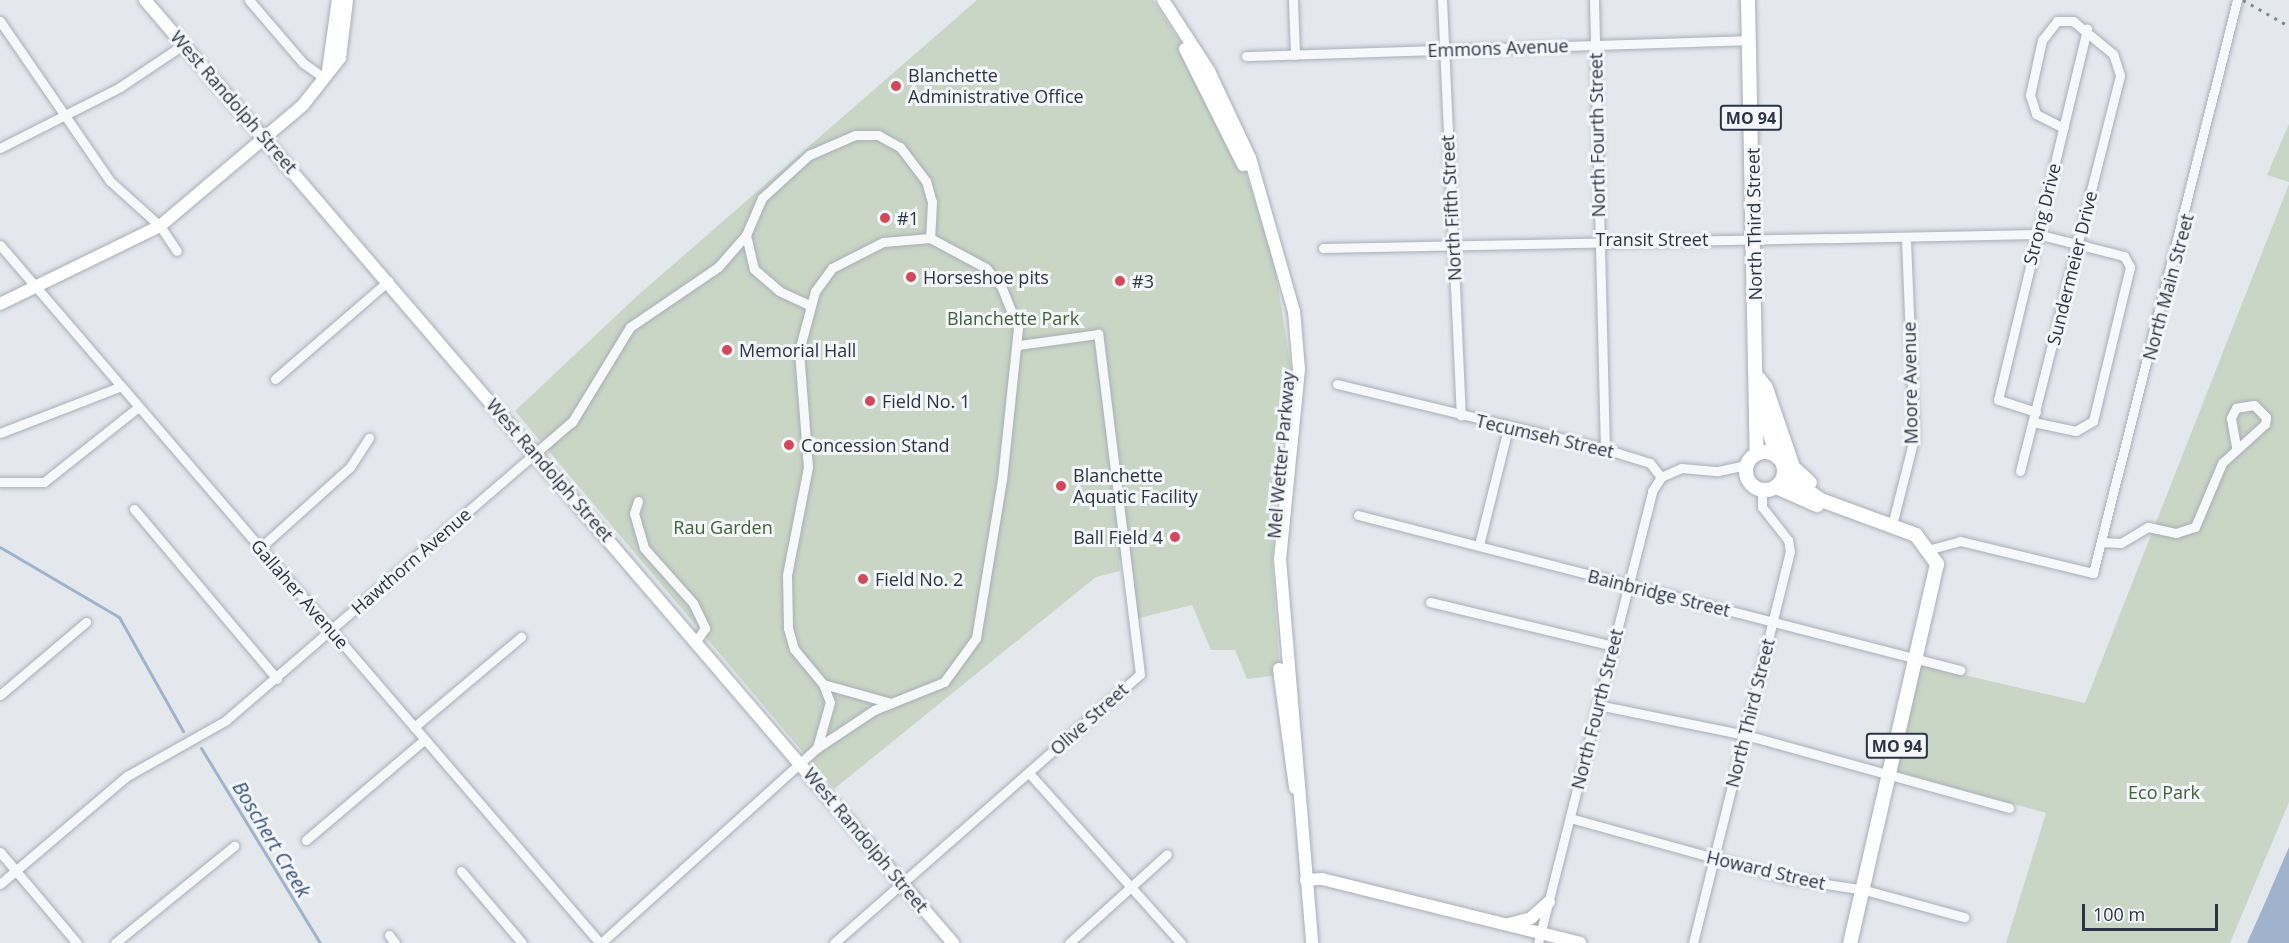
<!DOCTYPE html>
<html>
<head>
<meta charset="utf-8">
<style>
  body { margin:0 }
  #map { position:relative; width:2289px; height:943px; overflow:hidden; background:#e4e7ec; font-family:"Open Sans",sans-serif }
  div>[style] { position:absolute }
  .green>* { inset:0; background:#c9d6c5 }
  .water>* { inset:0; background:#9fb4cc }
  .stream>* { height:3px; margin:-1.5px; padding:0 1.5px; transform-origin:1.5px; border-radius:1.5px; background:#9fb4cc }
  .roads { filter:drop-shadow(0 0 2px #a9aeb7) drop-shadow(0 0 2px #a9aeb7) }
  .street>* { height:9px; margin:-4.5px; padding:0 4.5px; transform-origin:4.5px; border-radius:4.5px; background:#f7f8fa }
  .secondary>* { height:12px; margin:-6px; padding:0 6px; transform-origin:6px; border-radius:6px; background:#fff }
  .primary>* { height:14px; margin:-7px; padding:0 7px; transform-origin:7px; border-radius:7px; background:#fff }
  .primary>.ring { margin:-7px; padding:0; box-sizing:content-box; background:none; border:14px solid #fff; border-radius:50% }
  .rail>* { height:3px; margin-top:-1.5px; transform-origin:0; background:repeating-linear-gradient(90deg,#7d8696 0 3px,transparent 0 9px) }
  .dots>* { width:16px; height:16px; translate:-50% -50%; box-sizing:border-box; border:3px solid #f4f6f9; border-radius:50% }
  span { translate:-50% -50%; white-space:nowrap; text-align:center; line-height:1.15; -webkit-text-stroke:6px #f4f6f9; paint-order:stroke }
  .shield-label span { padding:2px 4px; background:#f4f6f9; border:2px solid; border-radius:4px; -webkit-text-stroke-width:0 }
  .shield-label { font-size:16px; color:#2b3445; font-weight:700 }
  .street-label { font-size:18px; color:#2b3445 }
  .poi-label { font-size:18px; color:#2b3445 }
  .left { translate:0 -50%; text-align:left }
  .right { translate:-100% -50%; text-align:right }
  .park-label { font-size:18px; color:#3f6138 }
  .water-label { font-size:20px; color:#34527a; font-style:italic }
  .scale { position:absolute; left:2082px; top:904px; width:136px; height:27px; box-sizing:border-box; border:3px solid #2b3445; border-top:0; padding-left:8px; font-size:18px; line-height:21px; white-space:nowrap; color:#2b3445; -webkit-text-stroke:4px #f4f6f9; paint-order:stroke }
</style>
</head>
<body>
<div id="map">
  <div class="green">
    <div style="clip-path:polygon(977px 0,1153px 0,1202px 75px,1242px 161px,1274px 261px,1291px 369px,1272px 559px,1280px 675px,1247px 679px,1235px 650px,1211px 650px,1192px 605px,1135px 619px,1125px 557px,1119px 560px,1120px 571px,1096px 577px,834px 789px,515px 411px,636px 297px)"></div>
    <div style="clip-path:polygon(2289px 124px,2289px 182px,2267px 175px)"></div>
    <div style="clip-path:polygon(2289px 184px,2289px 802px,2230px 943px,2006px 943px,2046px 813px,1895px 771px,1921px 665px,2085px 703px)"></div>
  </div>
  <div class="water">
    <div style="clip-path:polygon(2289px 847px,2289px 943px,2247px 943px,2264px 905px)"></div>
  </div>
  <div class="stream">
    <div style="left:0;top:547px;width:138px;rotate:30.5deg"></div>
    <div style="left:119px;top:617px;width:131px;rotate:60.7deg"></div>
    <div style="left:201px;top:748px;width:228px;rotate:58.6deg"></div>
  </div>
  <div class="roads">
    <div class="street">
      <div style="left:249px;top:0;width:83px;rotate:49.4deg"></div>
      <div style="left:303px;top:63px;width:24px;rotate:35deg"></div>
      <div style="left:1293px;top:0;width:55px;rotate:87.9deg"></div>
      <div style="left:1442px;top:0;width:416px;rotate:87.4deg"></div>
      <div style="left:1594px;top:0;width:449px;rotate:88.6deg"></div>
      <div style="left:0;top:21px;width:194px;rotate:55.5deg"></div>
      <div style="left:110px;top:181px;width:67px;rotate:42deg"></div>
      <div style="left:160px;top:226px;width:30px;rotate:56deg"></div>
      <div style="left:1246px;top:56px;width:503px;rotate:-1.82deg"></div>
      <div style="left:0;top:148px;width:135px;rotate:-26.9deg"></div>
      <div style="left:120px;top:87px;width:76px;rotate:-33.7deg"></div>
      <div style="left:746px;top:235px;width:35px;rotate:77deg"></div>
      <div style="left:754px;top:269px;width:33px;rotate:41deg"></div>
      <div style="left:779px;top:291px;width:33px;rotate:25deg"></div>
      <div style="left:0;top:245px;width:920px;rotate:49.32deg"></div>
      <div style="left:1323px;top:248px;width:714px;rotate:-1.12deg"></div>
      <div style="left:2037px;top:234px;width:90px;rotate:14.2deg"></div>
      <div style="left:2124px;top:256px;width:13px;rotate:61deg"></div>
      <div style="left:2130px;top:267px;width:158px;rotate:103.5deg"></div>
      <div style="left:2093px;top:421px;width:20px;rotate:150deg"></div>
      <div style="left:2076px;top:431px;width:44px;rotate:-168.2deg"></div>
      <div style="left:275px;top:379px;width:150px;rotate:-40.9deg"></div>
      <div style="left:1337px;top:384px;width:276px;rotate:13.6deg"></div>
      <div style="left:1605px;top:449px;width:47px;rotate:17.3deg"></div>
      <div style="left:1650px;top:463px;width:18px;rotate:52deg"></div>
      <div style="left:2036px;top:412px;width:40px;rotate:-162deg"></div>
      <div style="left:1998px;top:400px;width:382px;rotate:-76.5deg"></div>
      <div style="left:0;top:433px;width:128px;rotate:-21.1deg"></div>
      <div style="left:2020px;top:471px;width:408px;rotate:-75.8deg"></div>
      <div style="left:2120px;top:75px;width:22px;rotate:-108deg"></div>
      <div style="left:2113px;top:54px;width:52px;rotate:-140.5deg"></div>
      <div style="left:2073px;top:21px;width:16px;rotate:180deg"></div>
      <div style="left:2057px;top:21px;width:24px;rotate:128deg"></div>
      <div style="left:2042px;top:40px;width:56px;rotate:102.3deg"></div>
      <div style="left:2030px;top:95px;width:20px;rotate:72deg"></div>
      <div style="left:2036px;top:114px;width:31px;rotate:27deg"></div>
      <div style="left:1661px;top:477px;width:22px;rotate:-24deg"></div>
      <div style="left:1681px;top:468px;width:37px;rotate:5deg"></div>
      <div style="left:1718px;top:471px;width:30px;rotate:-12deg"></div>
      <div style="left:0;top:482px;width:44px"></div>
      <div style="left:44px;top:482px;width:119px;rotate:-38.5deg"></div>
      <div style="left:638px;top:501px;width:13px;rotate:108deg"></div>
      <div style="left:634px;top:513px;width:36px;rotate:74deg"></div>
      <div style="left:644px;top:548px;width:74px;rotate:48.3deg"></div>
      <div style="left:693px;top:603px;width:28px;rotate:64deg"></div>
      <div style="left:705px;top:628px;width:14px;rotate:124deg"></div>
      <div style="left:134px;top:509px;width:222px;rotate:49.9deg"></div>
      <div style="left:1358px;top:515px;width:622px;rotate:14.44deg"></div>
      <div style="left:1892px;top:525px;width:89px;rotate:-75.7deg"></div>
      <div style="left:1914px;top:439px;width:201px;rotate:-92.3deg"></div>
      <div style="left:2102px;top:542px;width:19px;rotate:3deg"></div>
      <div style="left:2121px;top:543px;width:31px;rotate:-31deg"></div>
      <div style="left:2148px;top:527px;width:29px;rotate:12deg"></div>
      <div style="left:2176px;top:533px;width:20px;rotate:-18deg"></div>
      <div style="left:2195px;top:527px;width:69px;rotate:-67.1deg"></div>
      <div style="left:2222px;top:463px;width:58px;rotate:-42.2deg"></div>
      <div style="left:2265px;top:424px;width:7px;rotate:-82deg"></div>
      <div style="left:2266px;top:417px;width:17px;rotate:-135deg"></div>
      <div style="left:2254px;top:405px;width:18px;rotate:171deg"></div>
      <div style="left:2236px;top:408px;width:11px;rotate:117deg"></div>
      <div style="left:2231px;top:418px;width:29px;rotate:80deg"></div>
      <div style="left:1479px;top:545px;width:120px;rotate:-76deg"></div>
      <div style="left:260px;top:548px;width:121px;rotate:-42deg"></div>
      <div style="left:350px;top:467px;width:35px;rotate:-57deg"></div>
      <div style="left:1931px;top:549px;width:30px;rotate:-15deg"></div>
      <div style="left:1960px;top:541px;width:137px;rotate:13.5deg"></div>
      <div style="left:2093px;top:573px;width:591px;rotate:-75.89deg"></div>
      <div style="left:1430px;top:602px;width:188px;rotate:13.5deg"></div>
      <div style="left:823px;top:684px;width:19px;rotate:69deg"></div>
      <div style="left:830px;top:702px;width:48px;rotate:105.8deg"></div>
      <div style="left:817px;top:748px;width:69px;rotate:-33.7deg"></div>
      <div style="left:874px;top:710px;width:75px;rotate:-21.8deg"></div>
      <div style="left:944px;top:682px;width:54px;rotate:-54deg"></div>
      <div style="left:976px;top:638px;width:160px;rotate:-80.7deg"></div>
      <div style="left:1002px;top:480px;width:153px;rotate:-84deg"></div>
      <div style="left:1018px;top:328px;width:45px;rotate:-112deg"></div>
      <div style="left:1001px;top:286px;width:23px;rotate:-130deg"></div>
      <div style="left:986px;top:268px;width:64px;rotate:-151.8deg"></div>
      <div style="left:930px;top:238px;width:47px;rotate:175.1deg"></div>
      <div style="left:883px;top:242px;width:57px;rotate:153deg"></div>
      <div style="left:832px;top:268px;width:29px;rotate:126deg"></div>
      <div style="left:815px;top:291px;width:62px;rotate:104.9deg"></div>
      <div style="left:799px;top:351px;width:116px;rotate:85.6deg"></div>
      <div style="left:808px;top:467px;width:110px;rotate:101deg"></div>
      <div style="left:787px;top:575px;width:53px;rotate:88.9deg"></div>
      <div style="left:788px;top:628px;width:22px;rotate:74deg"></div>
      <div style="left:794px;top:649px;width:45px;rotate:50.4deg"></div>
      <div style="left:823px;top:684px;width:71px;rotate:15.6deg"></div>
      <div style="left:0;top:695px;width:113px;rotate:-40.3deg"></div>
      <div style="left:1598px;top:705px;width:151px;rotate:11.5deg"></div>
      <div style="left:1746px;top:735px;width:273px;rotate:15.5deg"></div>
      <div style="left:414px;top:727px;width:140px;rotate:-40.1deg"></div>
      <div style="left:1029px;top:773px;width:228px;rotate:48.2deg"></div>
      <div style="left:1570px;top:818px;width:225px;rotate:15.5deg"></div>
      <div style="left:1787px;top:878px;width:79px;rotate:8.7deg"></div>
      <div style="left:1865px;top:890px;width:103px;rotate:15.3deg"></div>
      <div style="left:306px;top:840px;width:155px;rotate:-40.3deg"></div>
      <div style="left:0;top:852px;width:119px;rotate:49.8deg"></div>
      <div style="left:461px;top:871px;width:94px;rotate:49.7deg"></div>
      <div style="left:0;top:884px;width:167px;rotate:-40.4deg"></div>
      <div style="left:127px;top:776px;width:112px;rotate:-29.3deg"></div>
      <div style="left:225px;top:721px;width:458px;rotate:-40.8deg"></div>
      <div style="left:572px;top:422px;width:111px;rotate:-58.6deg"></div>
      <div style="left:630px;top:327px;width:107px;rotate:-34.3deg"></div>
      <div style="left:718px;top:267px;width:43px;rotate:-48.8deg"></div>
      <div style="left:746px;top:235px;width:40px;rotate:-66.6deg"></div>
      <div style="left:762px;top:198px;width:64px;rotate:-42.5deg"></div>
      <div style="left:809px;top:155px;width:50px;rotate:-23.5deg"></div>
      <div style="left:855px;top:135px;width:23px"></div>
      <div style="left:878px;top:135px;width:25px;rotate:29deg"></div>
      <div style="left:900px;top:147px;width:43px;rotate:52.6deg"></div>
      <div style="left:926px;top:181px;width:22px;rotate:74deg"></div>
      <div style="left:932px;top:202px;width:36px;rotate:93deg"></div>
      <div style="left:389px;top:935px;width:10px;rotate:53deg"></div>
      <div style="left:115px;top:943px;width:154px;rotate:-39.2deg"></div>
      <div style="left:601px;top:943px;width:291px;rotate:-42.1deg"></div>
      <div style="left:834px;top:943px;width:407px;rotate:-41.3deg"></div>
      <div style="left:1140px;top:674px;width:343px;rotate:-97deg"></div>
      <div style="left:1098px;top:334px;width:80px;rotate:172.1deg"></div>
      <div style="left:1069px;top:943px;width:132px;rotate:-42.2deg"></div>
      <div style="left:1538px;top:943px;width:466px;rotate:-75.8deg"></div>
      <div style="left:1652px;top:491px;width:17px;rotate:-57deg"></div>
      <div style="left:1693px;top:943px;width:403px;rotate:-76.1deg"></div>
      <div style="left:1790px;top:552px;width:12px;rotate:-99deg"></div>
      <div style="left:1788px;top:540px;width:42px;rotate:-128.2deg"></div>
      <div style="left:1762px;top:507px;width:17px;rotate:-90deg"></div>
    </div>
    <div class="secondary">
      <div style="left:145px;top:0;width:1242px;rotate:49.41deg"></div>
      <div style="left:1163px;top:0;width:85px;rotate:57.1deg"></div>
      <div style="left:1209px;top:71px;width:96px;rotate:64.8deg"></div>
      <div style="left:1250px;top:158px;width:159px;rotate:74deg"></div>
      <div style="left:1294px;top:311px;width:58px;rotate:85.1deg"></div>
      <div style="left:1299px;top:369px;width:191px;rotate:95.7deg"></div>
      <div style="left:1280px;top:559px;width:385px;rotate:85.2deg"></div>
      <div style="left:1185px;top:49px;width:130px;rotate:63.4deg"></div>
      <div style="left:328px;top:70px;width:71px;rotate:-81.9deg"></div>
      <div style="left:0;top:304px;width:178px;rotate:-26deg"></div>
      <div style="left:160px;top:226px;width:187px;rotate:-40.2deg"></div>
      <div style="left:303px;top:105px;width:60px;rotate:-51.8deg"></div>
      <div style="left:340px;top:58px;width:58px;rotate:-83.1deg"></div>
      <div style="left:1279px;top:669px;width:120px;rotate:82.3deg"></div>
      <div style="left:1306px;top:880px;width:16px;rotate:-4deg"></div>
      <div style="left:1322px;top:879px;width:266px;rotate:13.9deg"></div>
      <div style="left:1509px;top:924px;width:23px;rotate:-15deg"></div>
      <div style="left:1531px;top:918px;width:24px;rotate:-42deg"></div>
    </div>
    <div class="primary">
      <div style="left:1748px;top:0;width:454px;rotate:88.9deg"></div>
      <div style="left:1756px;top:375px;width:16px;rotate:52deg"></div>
      <div style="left:1766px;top:388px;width:83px;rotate:71.1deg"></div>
      <div style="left:1793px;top:467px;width:23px;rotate:43deg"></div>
      <div style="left:1762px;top:403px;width:55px;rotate:75.2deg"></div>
      <div class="ring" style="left:1746px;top:452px;width:24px;height:24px"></div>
      <div style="left:1784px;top:474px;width:45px;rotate:35.1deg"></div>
      <div style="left:1821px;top:500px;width:101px;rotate:20.2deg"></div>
      <div style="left:1916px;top:535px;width:36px;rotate:54deg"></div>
      <div style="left:1937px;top:564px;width:389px;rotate:102.9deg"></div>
      <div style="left:1776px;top:487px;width:45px;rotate:23.7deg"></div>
    </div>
  </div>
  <div class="rail">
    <div style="left:2243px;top:0;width:53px;rotate:29.5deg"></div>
  </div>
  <div class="dots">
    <div style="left:896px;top:86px;background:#d1495b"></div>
    <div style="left:885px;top:218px;background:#d1495b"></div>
    <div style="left:911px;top:277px;background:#d1495b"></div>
    <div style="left:1120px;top:281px;background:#d1495b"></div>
    <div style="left:727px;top:350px;background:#d1495b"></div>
    <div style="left:870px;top:401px;background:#d1495b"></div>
    <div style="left:789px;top:445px;background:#d1495b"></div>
    <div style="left:1061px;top:486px;background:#d1495b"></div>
    <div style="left:1175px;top:537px;background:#d1495b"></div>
    <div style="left:863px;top:579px;background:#d1495b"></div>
  </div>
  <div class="shield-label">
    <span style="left:1751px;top:118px">MO 94</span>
    <span style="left:1897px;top:746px">MO 94</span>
  </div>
  <div class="street-label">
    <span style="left:1498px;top:48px;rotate:-2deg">Emmons Avenue</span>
    <span style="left:234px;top:102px;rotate:49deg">West Randolph Street</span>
    <span style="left:1597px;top:135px;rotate:-91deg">North Fourth Street</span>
    <span style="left:1451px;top:208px;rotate:-93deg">North Fifth Street</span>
    <span style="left:2042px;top:214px;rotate:-76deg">Strong Drive</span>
    <span style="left:1754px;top:224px;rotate:-91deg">North Third Street</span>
    <span style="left:1652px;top:239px">Transit Street</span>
    <span style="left:2072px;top:268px;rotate:-76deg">Sundermeier Drive</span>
    <span style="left:2168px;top:287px;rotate:-75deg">North Main Street</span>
    <span style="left:1910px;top:383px;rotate:-91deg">Moore Avenue</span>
    <span style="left:1545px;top:436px;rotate:13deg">Tecumseh Street</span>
    <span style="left:1281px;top:455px;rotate:-85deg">Mel Wetter Parkway</span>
    <span style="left:550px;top:470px;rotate:49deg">West Randolph Street</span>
    <span style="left:411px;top:561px;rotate:-41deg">Hawthorn Avenue</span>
    <span style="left:1659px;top:593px;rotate:14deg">Bainbridge Street</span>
    <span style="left:300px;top:594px;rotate:49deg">Gallaher Avenue</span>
    <span style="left:1597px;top:709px;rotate:-76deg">North Fourth Street</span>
    <span style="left:1750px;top:713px;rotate:-76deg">North Third Street</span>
    <span style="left:1089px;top:719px;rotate:-42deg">Olive Street</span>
    <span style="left:866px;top:840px;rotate:50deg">West Randolph Street</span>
    <span style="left:1766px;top:870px;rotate:13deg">Howard Street</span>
  </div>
  <div class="poi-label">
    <span class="left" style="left:908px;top:86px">Blanchette<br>Administrative Office</span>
    <span class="left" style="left:897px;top:218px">#1</span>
    <span class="left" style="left:923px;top:277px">Horseshoe pits</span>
    <span class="left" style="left:1132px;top:281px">#3</span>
    <span class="left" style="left:739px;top:350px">Memorial Hall</span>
    <span class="left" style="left:882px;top:401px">Field No. 1</span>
    <span class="left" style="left:801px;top:445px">Concession Stand</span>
    <span class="left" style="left:1073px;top:486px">Blanchette<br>Aquatic Facility</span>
    <span class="right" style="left:1163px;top:537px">Ball Field 4</span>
    <span class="left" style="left:875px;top:579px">Field No. 2</span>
  </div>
  <div class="park-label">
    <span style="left:1013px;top:318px">Blanchette Park</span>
    <span style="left:723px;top:527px">Rau Garden</span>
    <span style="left:2164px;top:792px">Eco Park</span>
  </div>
  <div class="water-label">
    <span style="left:272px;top:839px;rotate:59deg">Boschert Creek</span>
  </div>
  <div class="scale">100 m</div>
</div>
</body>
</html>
